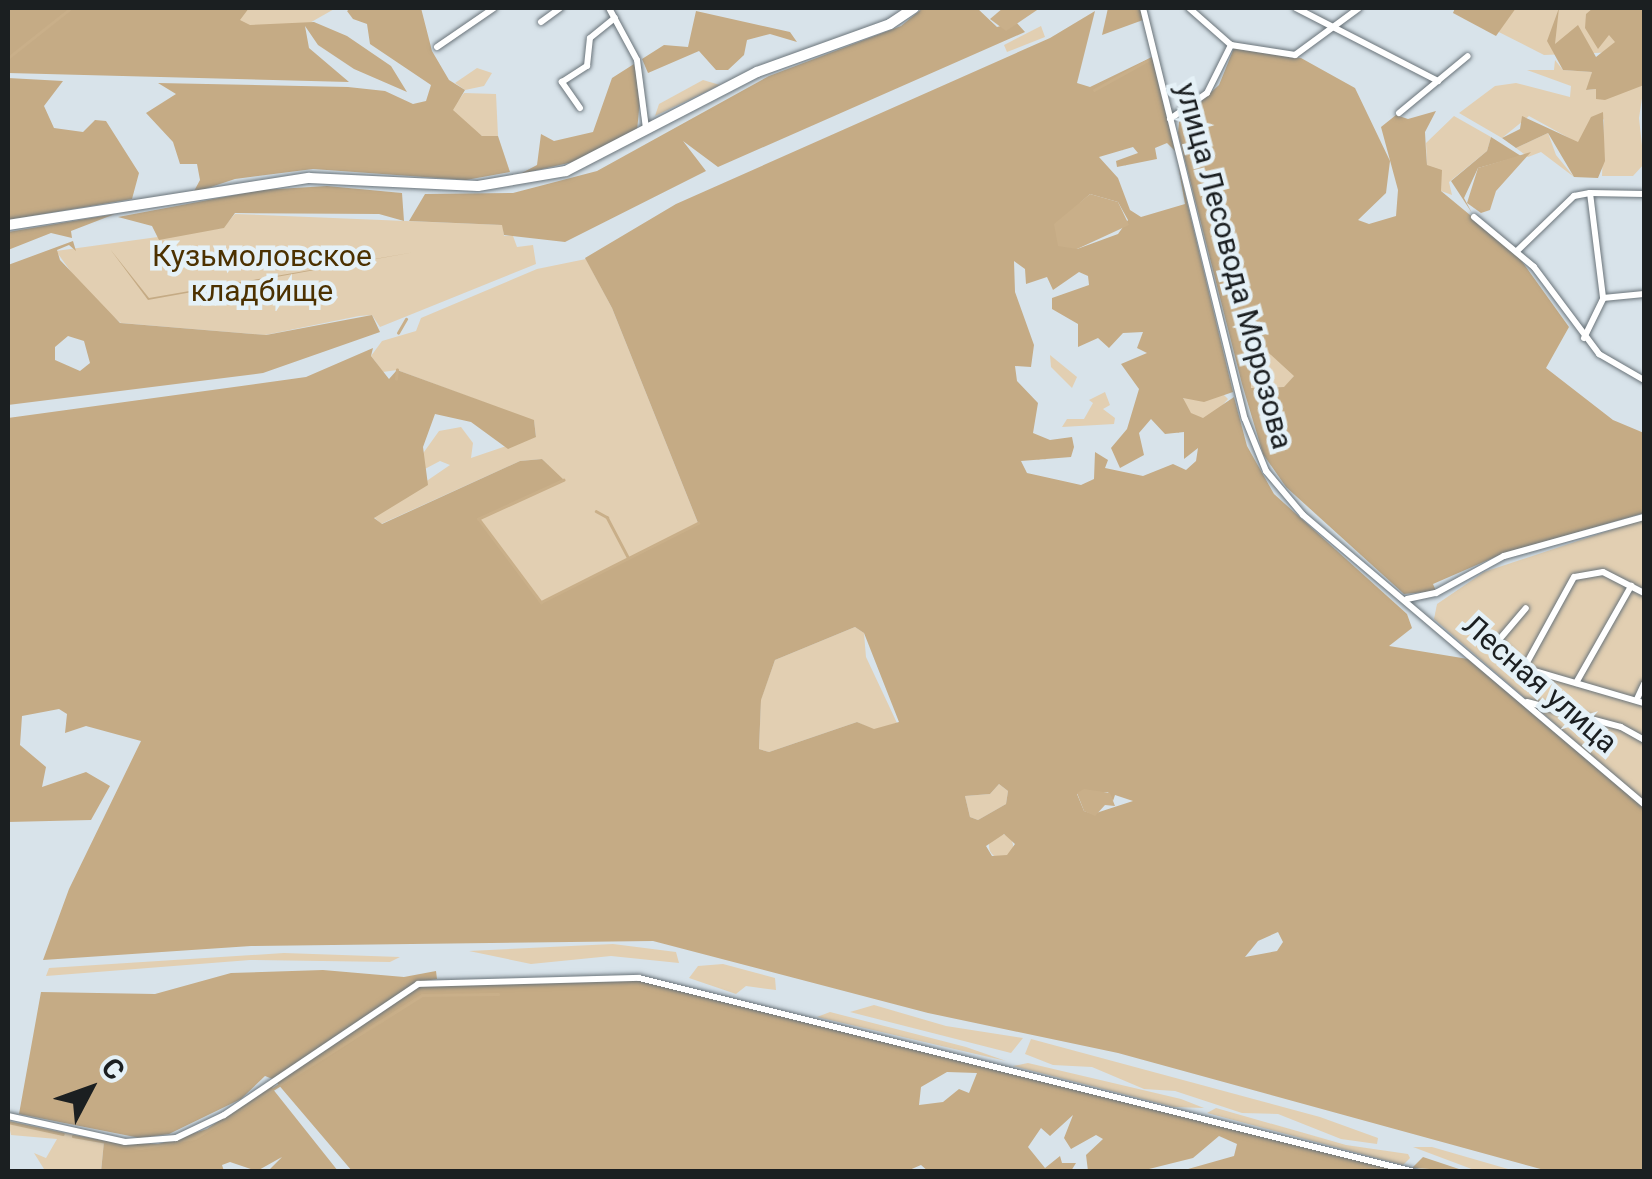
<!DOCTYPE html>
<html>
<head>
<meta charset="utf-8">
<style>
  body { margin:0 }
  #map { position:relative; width:1652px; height:1179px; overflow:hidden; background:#d8e3ea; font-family:Roboto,sans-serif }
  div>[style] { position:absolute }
  .green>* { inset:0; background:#e2cfb2 }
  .round { border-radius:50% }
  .forest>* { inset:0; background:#c5ab85 }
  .water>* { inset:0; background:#c9af89 }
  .stream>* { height:2.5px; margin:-1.25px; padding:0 1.25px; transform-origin:1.25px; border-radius:1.25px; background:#c9af89 }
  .roads { filter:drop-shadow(0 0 2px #6a747a) drop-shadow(0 0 2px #6a747a) }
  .minor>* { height:6px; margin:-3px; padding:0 3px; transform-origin:3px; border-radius:3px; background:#fff }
  .major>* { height:10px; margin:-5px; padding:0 5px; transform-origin:5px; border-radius:5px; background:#fff }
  span { translate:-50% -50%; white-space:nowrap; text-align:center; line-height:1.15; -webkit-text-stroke:9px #e5f1f7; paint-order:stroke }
  .park-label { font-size:30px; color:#4c3100 }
  .street-label { font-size:30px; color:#1b1f21 }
  .frame { position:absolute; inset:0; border:10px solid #1b1f21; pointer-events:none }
  .north { position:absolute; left:40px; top:1039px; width:100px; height:100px; -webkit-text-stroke:8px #e5f1f7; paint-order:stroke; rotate:49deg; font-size:28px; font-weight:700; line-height:40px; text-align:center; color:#1b1f21 }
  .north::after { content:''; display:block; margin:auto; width:35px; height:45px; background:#1b1f21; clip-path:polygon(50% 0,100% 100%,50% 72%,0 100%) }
</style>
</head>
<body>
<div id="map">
  <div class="green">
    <div style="clip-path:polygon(199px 8px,336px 8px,299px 29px,249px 27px)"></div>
    <div style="clip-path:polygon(1484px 8px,1644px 8px,1644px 51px,1544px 55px,1481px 23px)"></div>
    <div style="clip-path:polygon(1041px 26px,1045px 37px,1007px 52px,1004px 45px)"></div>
    <div style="clip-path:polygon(1555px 60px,1563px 70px,1592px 72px,1587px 90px,1596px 89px,1596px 98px,1644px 85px,1639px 118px,1644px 164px,1633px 176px,1602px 176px,1604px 119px,1578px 143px,1529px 116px,1502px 138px,1459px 113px,1495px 86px,1516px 83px,1570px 97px,1571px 86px,1527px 70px,1554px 70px)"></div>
    <div style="clip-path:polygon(477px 68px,492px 73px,484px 86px,465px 90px,455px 83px)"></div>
    <div style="clip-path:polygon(703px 80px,720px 85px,655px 116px,659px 104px)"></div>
    <div style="clip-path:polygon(464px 93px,496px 94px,498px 136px,482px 136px,460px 122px,452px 109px)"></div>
    <div style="clip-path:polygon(1454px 116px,1491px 137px,1487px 151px,1449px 182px,1452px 195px,1441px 191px,1427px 165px,1426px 143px)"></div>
    <div style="clip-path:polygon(1548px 133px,1556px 155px,1574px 177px,1541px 152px,1528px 157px,1516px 148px)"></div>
    <div style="clip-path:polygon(235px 214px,503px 225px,504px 236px,513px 236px,517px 247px,533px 245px,536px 264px,380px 327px,372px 315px,359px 316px,265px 335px,121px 323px,89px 297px,56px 251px,223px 228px)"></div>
    <div style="clip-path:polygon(586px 259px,612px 308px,698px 523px,541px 602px,479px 519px,563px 481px,542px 459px,520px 461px,381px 524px,374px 517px,450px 465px,440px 461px,404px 480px,439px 431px,461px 427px,473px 443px,471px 458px,536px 436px,534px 421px,397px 370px,383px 372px,371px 356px,382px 341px,416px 331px,421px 318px,537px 269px)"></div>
    <div style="clip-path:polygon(1259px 344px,1295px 375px,1285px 387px,1250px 388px,1252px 348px)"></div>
    <div style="clip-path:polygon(1050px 355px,1077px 377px,1072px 388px,1051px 367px)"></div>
    <div style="clip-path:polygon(1218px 389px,1228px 399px,1212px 417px,1198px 422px,1181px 402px,1187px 393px)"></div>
    <div style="clip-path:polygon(1105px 392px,1110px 405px,1103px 409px,1115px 418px,1114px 424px,1062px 427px,1067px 419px,1084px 419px,1093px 403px,1089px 400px)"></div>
    <div style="clip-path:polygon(1644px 519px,1644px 801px,1434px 619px,1437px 604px,1484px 572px)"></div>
    <div style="clip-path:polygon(855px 627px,864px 633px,866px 657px,897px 723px,874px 730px,857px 722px,769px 752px,759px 749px,761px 699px,775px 660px)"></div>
    <div style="clip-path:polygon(999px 784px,1008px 791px,1006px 804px,978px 820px,970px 817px,965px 796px,990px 794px)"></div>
    <div class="round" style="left:989px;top:834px;width:24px;height:24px"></div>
    <div style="clip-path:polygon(613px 944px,676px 952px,679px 963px,611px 956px,531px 964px,469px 951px)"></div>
    <div style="clip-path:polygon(284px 953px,400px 957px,390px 962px,250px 960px,46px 976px,49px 968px)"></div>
    <div style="clip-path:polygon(723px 964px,775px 978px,776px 990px,746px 986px,736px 994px,689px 978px,698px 966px)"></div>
    <div style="clip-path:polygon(874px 1005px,946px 1026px,1023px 1038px,1011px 1053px,850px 1012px)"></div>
    <div style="clip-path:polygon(830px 1012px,966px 1047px,1006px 1061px,817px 1017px)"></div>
    <div style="clip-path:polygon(1031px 1039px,1320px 1117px,1378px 1138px,1377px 1144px,1341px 1139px,1278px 1114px,1242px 1113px,1175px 1091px,1144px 1089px,1092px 1067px,1053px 1065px,1025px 1054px)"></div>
    <div style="clip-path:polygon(1028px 1063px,1181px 1099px,1204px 1108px,1174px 1107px,1013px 1066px)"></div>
    <div style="clip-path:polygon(1216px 1108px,1346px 1145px,1408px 1154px,1410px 1158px,1403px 1165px,1207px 1113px)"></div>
    <div style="clip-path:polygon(8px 1121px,104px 1141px,101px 1171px,44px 1169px,34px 1153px,46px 1158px,57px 1139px,11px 1135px)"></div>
    <div style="clip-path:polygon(1413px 1147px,1432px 1147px,1515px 1171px,1477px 1171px)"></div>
  </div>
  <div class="forest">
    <div style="clip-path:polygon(8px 8px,249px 8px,240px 20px,250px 25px,314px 22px,347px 36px,391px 66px,407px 92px,354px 69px,318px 45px,305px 26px,309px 48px,349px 82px,8px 73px)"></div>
    <div style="clip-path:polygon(351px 8px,421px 8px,432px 51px,449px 80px,465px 90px,453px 110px,482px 136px,498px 136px,510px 172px,466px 180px,313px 169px,235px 179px,193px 193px,200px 180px,197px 164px,180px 164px,173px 142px,146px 113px,176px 94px,158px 83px,348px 87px,385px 91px,413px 104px,426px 101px,431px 85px,370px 44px,367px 24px,353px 19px,347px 11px)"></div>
    <div style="clip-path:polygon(923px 8px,977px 8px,997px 27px,1016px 22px,1025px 32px,718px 167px,683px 141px,706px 171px,565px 242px,504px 235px,502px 225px,409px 221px,425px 194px,513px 193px,597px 171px,769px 76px,901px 26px)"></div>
    <div style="clip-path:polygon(1108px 8px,1140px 8px,1143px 20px,1102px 35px)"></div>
    <div style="clip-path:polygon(1455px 8px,1516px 8px,1496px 36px,1453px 13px)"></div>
    <div style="clip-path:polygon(1559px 8px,1555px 44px,1578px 25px,1596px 57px,1615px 42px,1609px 35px,1598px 49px,1585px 28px,1586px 14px,1593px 8px,1644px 8px,1644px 85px,1605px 100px,1596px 99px,1596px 89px,1586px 90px,1592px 72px,1563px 70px,1547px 41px)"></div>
    <div style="clip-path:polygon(696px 11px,790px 32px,797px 42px,770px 34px,747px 40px,744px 55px,728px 70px,716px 70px,699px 51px,648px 73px,642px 59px,664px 45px,688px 47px)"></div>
    <div style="clip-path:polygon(evenodd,1095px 11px,1077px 83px,1090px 87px,1152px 57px,1175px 151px,1167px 143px,1155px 148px,1157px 159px,1117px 167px,1116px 161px,1138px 153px,1133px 147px,1099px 157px,1118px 178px,1130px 210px,1141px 217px,1185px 204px,1178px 165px,1233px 392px,1204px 402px,1183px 398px,1191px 413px,1203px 418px,1234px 397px,1247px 446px,1274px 494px,1407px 614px,1412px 628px,1389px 646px,1468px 659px,1644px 808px,1644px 1171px,1548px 1171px,1118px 1053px,928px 1013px,653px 941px,251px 946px,43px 960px,69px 889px,141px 741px,86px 726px,65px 733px,67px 714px,59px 709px,22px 716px,20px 745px,46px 767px,42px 787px,86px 772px,110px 786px,91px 820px,8px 822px,8px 418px,306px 377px,373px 348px,371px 356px,389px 379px,397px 370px,534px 420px,536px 437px,508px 449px,471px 422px,435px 414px,423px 447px,428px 485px,374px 518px,382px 524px,520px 461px,542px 459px,564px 480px,479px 519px,541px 602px,698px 523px,612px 308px,585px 258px,676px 204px,1050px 38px,1095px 11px,1090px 194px,1118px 202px,1128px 220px,1118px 234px,1077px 249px,1080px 203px,1090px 194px,1095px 11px,1014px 261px,1025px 269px,1026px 284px,1047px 277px,1053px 290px,1079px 272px,1088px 276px,1089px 285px,1052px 298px,1052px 309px,1078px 324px,1078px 347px,1098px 338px,1109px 348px,1123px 333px,1143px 332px,1137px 348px,1147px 353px,1121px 364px,1139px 389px,1127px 429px,1111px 448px,1120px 468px,1144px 455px,1139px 433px,1151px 419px,1165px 434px,1184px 432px,1184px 459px,1198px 448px,1196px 461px,1186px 470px,1173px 464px,1143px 476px,1105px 468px,1108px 460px,1095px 452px,1094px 479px,1081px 485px,1027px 473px,1021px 461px,1071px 457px,1074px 447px,1072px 437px,1050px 440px,1033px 433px,1038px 403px,1017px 381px,1015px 366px,1031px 367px,1034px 345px,1015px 292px,1014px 261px,1095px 11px,855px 627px,864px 633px,899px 722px,874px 729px,857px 722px,769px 752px,759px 749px,761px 700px,775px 660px,855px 627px,1095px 11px,999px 784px,1008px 791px,1006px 804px,978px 820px,970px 817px,965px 796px,990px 794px,999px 784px,1095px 11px,1108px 792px,1113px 801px,1115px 795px,1133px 801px,1093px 814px,1084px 811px,1077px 794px,1108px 792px,1095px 11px,1004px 834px,1015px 844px,1007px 855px,992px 856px,986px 846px,1004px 834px,1095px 11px,1278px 932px,1283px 942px,1277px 951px,1245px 957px,1258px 941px,1278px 932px)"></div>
    <div style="clip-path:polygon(evenodd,1234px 48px,1301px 58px,1355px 88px,1390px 161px,1386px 193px,1358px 220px,1369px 224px,1396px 216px,1398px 190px,1381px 127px,1396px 115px,1408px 119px,1436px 111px,1425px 132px,1426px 151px,1427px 165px,1442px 170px,1441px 191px,1516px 253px,1569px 327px,1546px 368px,1613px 420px,1644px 433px,1644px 513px,1502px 554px,1433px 584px,1436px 591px,1404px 594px,1286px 487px,1263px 454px,1242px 384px,1178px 133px,1179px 122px,1219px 85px,1234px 48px,1259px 344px,1294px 376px,1284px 387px,1251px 388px,1252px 348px,1259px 344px)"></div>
    <div style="clip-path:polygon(634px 64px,641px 89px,637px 131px,582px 160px,520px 174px,537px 165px,541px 134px,554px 141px,593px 132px,612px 78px)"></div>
    <div style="clip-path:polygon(8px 78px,63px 81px,44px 106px,54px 128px,83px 132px,95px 120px,106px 121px,139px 173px,132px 199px,8px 220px)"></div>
    <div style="clip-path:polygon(1603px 112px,1605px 161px,1598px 178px,1574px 177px,1548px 133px,1516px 148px,1502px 138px,1520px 129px,1522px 116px,1578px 142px,1591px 117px)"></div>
    <div style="clip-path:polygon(1491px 137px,1521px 156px,1478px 168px,1464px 198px,1472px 213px,1451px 181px,1487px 151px)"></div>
    <div style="clip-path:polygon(327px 186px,402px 193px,404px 221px,379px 214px,235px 213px,224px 228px,159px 240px,152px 226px,118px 217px,261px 190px)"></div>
    <div style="clip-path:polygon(115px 214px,71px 231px,72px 238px,51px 233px,8px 250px,8px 232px)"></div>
    <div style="clip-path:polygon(evenodd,73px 241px,76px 251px,69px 245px,57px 250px,60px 260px,120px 323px,266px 335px,372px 315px,380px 332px,263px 373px,8px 405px,8px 265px,73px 241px,68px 336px,84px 341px,90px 363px,80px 371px,55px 360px,55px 347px,68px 336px)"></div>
    <div style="clip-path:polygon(110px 249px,149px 298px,415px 252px,148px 300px)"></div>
    <div style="clip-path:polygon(323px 970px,404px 977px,436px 971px,437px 979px,424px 981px,275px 1080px,265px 1076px,241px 1099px,169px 1134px,140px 1138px,19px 1114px,41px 992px,155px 994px,231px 973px)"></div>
    <div style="clip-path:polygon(evenodd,639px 980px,1412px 1171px,1181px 1171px,1234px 1156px,1237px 1144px,1219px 1136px,1193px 1158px,1141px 1171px,1088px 1171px,1086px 1155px,1103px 1139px,1096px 1135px,1071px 1149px,1064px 1138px,1073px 1115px,1050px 1136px,1041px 1128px,1028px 1147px,1045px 1168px,1060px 1156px,1062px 1163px,1076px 1163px,1071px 1171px,929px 1172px,921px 1165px,907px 1171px,352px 1171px,277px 1083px,272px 1088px,338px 1171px,268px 1171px,282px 1157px,257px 1171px,230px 1162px,222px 1165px,224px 1171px,101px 1172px,104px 1141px,159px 1144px,207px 1129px,418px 985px,639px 980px,947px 1072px,977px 1073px,969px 1093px,959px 1089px,943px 1102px,919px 1105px,921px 1087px,947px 1072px)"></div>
    <div style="clip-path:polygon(1423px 1157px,1465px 1171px,1412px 1168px)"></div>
  </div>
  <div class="water">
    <div style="clip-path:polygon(1003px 8px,1040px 8px,1006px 31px,990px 19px)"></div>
    <div style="clip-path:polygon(1531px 152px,1496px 191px,1490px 210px,1481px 213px,1467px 203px,1478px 168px)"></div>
    <div style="clip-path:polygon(1090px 194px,1118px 202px,1129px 225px,1077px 249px,1058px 246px,1054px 224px)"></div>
    <div style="clip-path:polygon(1084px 789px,1110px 793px,1115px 806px,1105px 805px,1095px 816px,1084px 811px,1077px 793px)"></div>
  </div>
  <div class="stream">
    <div style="left:8px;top:58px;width:80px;rotate:-38.4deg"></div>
    <div style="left:1094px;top:90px;width:64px;rotate:-29deg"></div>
    <div style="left:398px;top:333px;width:16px;rotate:-60deg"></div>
    <div style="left:396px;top:379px;width:9px;rotate:-84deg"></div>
    <div style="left:564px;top:480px;width:94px;rotate:155.4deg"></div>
    <div style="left:479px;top:519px;width:104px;rotate:53.2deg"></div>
    <div style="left:541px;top:602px;width:176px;rotate:-26.7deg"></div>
    <div style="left:596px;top:511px;width:13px;rotate:29deg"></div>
    <div style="left:607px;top:517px;width:45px;rotate:62.3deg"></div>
    <div style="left:8px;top:1122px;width:56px;rotate:12.3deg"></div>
    <div style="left:73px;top:1136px;width:69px;rotate:10deg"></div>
    <div style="left:141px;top:1148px;width:55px;rotate:-10.5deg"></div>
    <div style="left:195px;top:1138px;width:268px;rotate:-32.2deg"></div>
    <div style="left:422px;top:995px;width:76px;rotate:-0.8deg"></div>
  </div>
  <div class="roads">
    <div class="minor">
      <div style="left:609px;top:8px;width:59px;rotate:61.7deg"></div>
      <div style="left:637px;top:60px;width:69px;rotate:82.5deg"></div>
      <div style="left:1143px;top:8px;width:423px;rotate:76.1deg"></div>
      <div style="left:1245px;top:419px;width:56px;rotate:68deg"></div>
      <div style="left:1266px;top:471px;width:57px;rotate:49.9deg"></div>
      <div style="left:1303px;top:515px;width:447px;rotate:40.3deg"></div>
      <div style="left:1189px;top:8px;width:56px;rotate:41.4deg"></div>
      <div style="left:1231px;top:45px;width:65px;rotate:8.9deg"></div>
      <div style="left:1295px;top:55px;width:79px;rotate:-36.3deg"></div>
      <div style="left:1296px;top:8px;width:160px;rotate:27.2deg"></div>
      <div style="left:541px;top:22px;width:24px;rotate:-36deg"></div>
      <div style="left:437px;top:47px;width:69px;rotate:-34.4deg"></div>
      <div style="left:580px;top:108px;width:32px;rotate:-125deg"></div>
      <div style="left:562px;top:82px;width:30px;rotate:-33deg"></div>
      <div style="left:587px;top:66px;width:28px;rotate:-84deg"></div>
      <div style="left:590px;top:38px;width:32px;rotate:-39deg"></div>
      <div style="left:1399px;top:113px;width:89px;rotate:-39.6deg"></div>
      <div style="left:1170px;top:119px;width:45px;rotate:-35.1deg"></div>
      <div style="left:1207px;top:93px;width:54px;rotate:-63.4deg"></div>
      <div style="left:1590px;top:193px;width:54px;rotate:1.1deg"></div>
      <div style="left:1474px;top:217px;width:78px;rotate:39.8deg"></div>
      <div style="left:1534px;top:267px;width:109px;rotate:53.2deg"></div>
      <div style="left:1599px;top:354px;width:52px;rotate:30deg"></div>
      <div style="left:1518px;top:250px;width:78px;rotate:-44deg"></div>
      <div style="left:1574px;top:196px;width:16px;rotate:-11deg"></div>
      <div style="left:1590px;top:193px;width:106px;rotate:82.9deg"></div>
      <div style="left:1603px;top:298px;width:41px;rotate:-5.6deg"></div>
      <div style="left:1584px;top:338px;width:43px;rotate:-64deg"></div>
      <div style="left:1644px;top:593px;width:46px;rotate:-152.9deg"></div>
      <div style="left:1603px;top:572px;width:29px;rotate:170deg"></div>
      <div style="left:1574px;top:577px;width:104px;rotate:118.8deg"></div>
      <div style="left:1524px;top:668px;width:125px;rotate:16.3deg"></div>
      <div style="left:1407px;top:599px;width:30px;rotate:-12deg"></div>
      <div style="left:1436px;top:593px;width:77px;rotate:-28.6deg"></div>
      <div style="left:1504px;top:556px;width:145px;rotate:-15.6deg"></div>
      <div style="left:1524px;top:668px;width:37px;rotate:-134deg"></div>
      <div style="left:1498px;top:641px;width:43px;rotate:-49.7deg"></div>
      <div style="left:1576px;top:683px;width:112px;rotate:-60.4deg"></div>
      <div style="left:1637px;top:699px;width:17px;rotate:-65deg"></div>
      <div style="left:1527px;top:702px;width:97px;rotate:14.9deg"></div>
      <div style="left:1621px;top:727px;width:26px;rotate:29deg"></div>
      <div style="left:8px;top:1116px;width:120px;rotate:12.5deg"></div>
      <div style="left:125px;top:1142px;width:51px;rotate:-4.5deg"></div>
      <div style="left:176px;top:1138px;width:53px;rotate:-25.6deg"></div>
      <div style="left:224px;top:1115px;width:234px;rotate:-34deg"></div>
      <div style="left:418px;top:984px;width:221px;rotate:-1.6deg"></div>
      <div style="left:639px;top:978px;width:800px;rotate:14.04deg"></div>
    </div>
    <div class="major">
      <div style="left:8px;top:225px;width:305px;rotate:-8.9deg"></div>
      <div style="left:309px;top:178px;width:169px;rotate:2.7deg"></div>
      <div style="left:478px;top:186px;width:89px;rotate:-9.7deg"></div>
      <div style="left:566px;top:171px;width:215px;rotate:-27.4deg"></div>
      <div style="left:757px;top:72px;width:141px;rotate:-19.8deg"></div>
      <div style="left:890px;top:24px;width:29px;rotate:-34deg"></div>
    </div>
  </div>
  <div class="park-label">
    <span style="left:262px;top:273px">Кузьмоловское<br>кладбище</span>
  </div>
  <div class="street-label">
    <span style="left:1234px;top:266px;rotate:75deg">улица Лесовода Морозова</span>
    <span style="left:1540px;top:684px;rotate:41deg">Лесная улица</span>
  </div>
  <div class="frame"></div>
  <div class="north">С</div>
</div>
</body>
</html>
